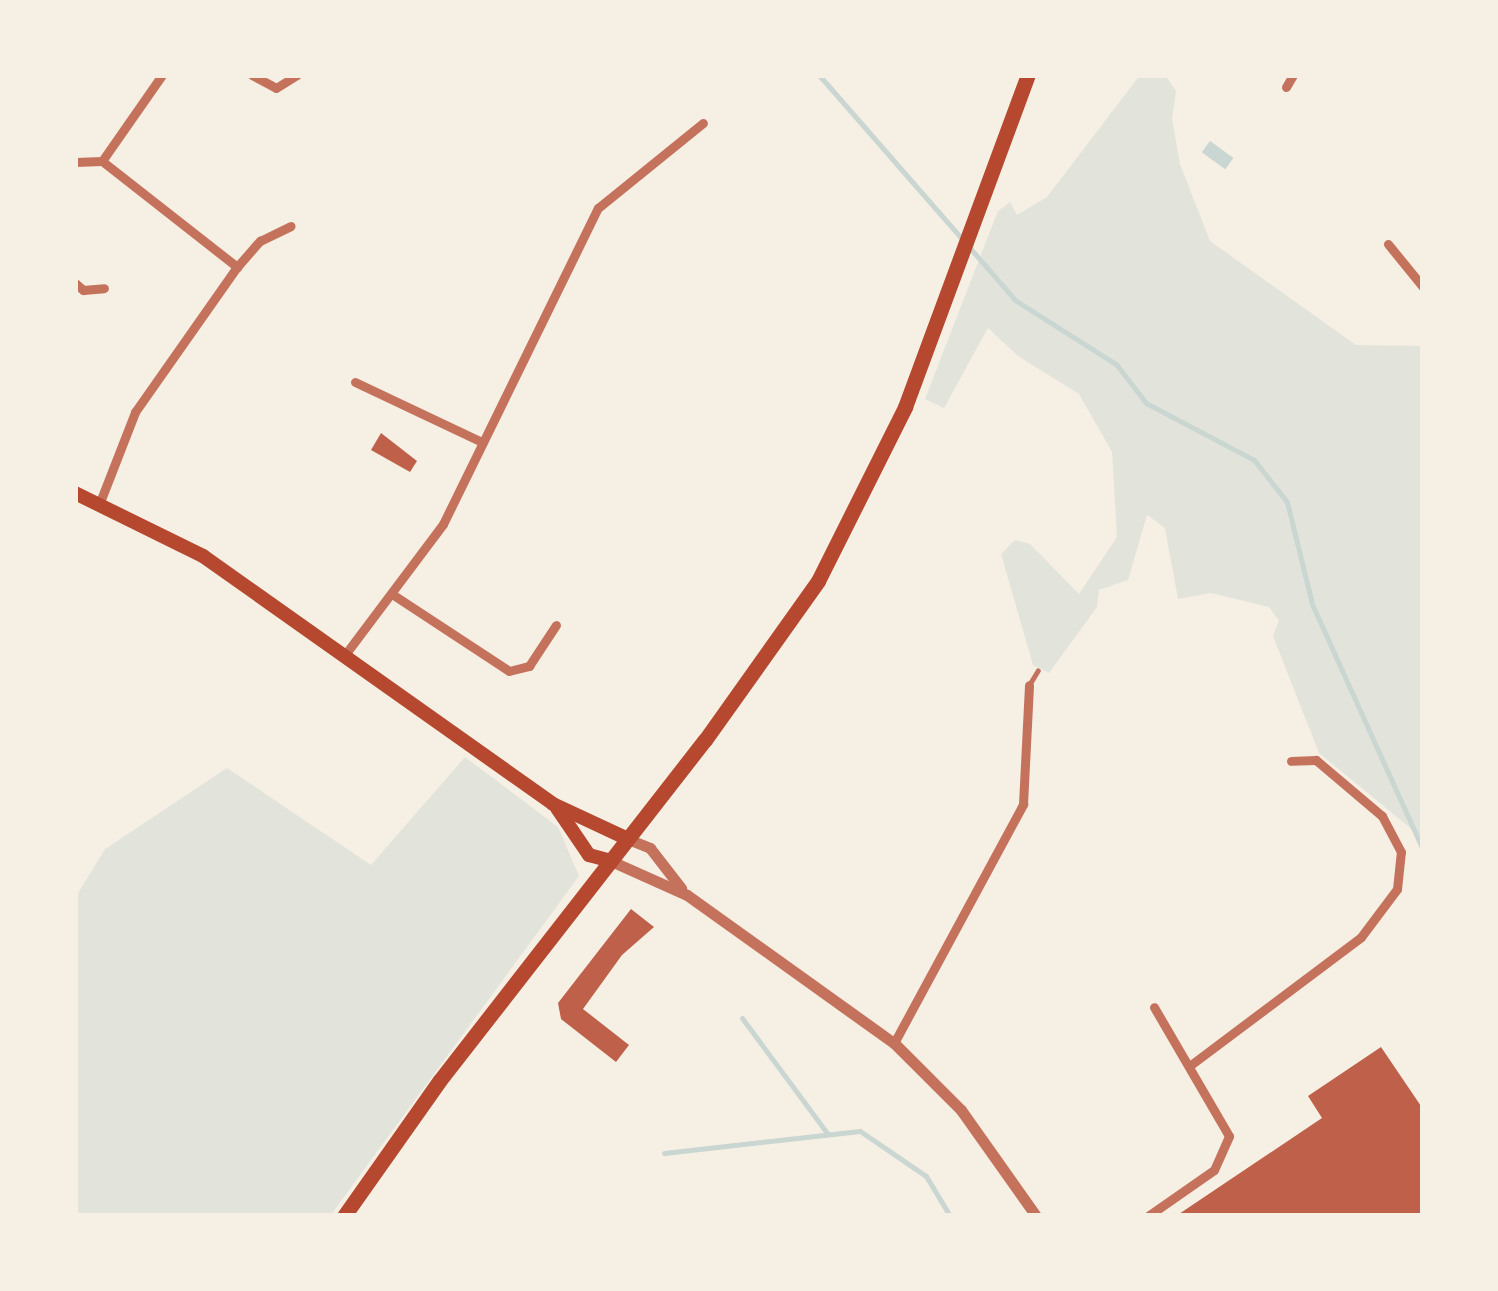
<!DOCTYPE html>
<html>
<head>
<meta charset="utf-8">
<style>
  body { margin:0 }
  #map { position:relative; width:1498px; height:1291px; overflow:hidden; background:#f6efe4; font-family:Quicksand,sans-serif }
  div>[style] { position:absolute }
  .green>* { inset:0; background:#e2e4dc }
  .water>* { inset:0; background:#c9d6d2; transform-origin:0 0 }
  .stream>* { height:5px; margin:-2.5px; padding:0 2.5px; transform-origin:2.5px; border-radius:2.5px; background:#c9d6d2 }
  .building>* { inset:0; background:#bf614a }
  .service>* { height:5px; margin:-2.5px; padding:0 2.5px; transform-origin:2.5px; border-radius:2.5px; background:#c5725c }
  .minor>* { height:9px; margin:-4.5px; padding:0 4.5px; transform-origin:4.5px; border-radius:4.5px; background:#c5725c }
  .tertiary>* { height:11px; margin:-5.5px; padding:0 5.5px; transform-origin:5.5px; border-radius:5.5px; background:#c5725c }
  .secondary>* { height:14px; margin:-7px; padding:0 7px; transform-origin:7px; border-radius:7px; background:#b5482f }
  .primary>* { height:15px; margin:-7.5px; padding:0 7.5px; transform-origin:7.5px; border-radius:7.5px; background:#b5482f }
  span { translate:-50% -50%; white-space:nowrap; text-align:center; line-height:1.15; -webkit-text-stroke:8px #f6efe4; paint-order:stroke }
  .frame { position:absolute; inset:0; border:78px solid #f6efe4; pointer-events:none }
</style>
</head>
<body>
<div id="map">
  <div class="green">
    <div style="clip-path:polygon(1140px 75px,1165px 75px,1176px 91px,1172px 119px,1180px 164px,1210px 241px,1356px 345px,1423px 346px,1423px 853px,1414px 831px,1319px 753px,1273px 636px,1279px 621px,1269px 607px,1211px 593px,1178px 599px,1165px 528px,1147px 515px,1128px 580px,1099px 590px,1097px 607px,1049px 673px,1033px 665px,1001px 554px,1015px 540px,1030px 544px,1079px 594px,1117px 537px,1112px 452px,1079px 394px,1018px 356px,988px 328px,944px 408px,925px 399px,998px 211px,1010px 202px,1017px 215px,1047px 197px)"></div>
    <div style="clip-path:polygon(465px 757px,558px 827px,579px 876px,330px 1216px,75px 1216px,75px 898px,105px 849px,227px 768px,371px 865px)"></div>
  </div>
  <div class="water">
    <div style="left:1210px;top:141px;width:29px;height:14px;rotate:36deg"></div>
  </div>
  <div class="stream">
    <div style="left:819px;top:75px;width:298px;rotate:48.9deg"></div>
    <div style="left:1015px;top:300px;width:120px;rotate:32.4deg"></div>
    <div style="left:1116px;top:364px;width:49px;rotate:52.4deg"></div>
    <div style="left:1146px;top:403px;width:122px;rotate:27.8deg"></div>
    <div style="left:1254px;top:460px;width:53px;rotate:51.8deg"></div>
    <div style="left:1287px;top:502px;width:105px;rotate:76.2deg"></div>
    <div style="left:1312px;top:604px;width:270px;rotate:65.7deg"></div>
    <div style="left:742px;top:1018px;width:143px;rotate:53.5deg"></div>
    <div style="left:664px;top:1153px;width:197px;rotate:-6.4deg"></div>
    <div style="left:860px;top:1131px;width:80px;rotate:34.3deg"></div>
    <div style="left:926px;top:1176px;width:47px;rotate:59deg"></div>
  </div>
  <div class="building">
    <div style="clip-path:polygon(381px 433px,417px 461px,410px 472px,371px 450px)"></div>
    <div style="clip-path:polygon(631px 909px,654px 927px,622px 955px,583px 1009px,629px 1045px,616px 1062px,561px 1019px,558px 1003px)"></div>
    <div style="clip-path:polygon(1381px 1047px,1423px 1109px,1423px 1216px,1176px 1216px,1322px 1118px,1308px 1096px)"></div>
  </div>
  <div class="service">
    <div style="left:1029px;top:685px;width:17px;rotate:-59deg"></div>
  </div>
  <div class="minor">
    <div style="left:252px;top:75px;width:27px;rotate:28deg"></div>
    <div style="left:276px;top:88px;width:25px;rotate:-32deg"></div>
    <div style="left:1286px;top:87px;width:14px;rotate:-60deg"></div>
    <div style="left:102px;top:161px;width:105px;rotate:-55.1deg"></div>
    <div style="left:75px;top:162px;width:27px;rotate:-2deg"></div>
    <div style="left:102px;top:161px;width:172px;rotate:38.1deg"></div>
    <div style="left:1388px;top:244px;width:55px;rotate:50.9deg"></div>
    <div style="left:75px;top:283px;width:11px;rotate:41deg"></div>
    <div style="left:83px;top:290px;width:21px;rotate:-5deg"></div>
    <div style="left:355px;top:382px;width:138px;rotate:25.3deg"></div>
    <div style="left:100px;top:502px;width:97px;rotate:-68.7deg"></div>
    <div style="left:135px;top:412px;width:177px;rotate:-54.9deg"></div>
    <div style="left:237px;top:267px;width:35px;rotate:-49deg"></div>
    <div style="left:260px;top:241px;width:34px;rotate:-26deg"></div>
    <div style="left:395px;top:596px;width:136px;rotate:33.3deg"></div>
    <div style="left:509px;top:671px;width:21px;rotate:-14deg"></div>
    <div style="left:529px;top:666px;width:49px;rotate:-56.6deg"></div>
    <div style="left:344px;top:656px;width:165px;rotate:-53.1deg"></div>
    <div style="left:443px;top:524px;width:352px;rotate:-63.9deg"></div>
    <div style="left:598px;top:208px;width:135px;rotate:-39deg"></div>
    <div style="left:894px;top:1043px;width:272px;rotate:-61.6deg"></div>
    <div style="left:1023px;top:804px;width:119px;rotate:-87.1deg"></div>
    <div style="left:1192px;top:1064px;width:211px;rotate:-36.9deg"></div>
    <div style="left:1361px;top:937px;width:60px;rotate:-53.1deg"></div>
    <div style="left:1397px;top:889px;width:37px;rotate:-84deg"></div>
    <div style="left:1401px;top:852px;width:41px;rotate:-117.8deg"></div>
    <div style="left:1382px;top:816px;width:87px;rotate:-139.7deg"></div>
    <div style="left:1316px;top:760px;width:25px;rotate:178deg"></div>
    <div style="left:1148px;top:1216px;width:80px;rotate:-34.9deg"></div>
    <div style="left:1214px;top:1170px;width:37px;rotate:-66deg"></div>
    <div style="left:1229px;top:1136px;width:149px;rotate:-120.2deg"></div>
  </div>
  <div class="tertiary">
    <div style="left:628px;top:839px;width:24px;rotate:22deg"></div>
    <div style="left:650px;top:848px;width:51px;rotate:52.2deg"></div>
    <div style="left:611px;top:861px;width:83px;rotate:24.1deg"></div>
    <div style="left:687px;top:895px;width:254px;rotate:35.6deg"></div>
    <div style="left:894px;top:1043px;width:95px;rotate:45deg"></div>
    <div style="left:961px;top:1110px;width:130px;rotate:54.7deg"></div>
  </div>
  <div class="secondary">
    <div style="left:75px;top:493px;width:143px;rotate:26.2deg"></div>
    <div style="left:203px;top:556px;width:429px;rotate:35.3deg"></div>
    <div style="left:553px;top:804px;width:83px;rotate:25deg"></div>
    <div style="left:557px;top:808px;width:57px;rotate:55.8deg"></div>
    <div style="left:589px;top:855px;width:23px;rotate:15deg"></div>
  </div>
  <div class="primary">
    <div style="left:344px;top:1216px;width:166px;rotate:-54.8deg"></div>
    <div style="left:440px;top:1080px;width:431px;rotate:-52.1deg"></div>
    <div style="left:705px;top:740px;width:195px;rotate:-54.6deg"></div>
    <div style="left:818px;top:581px;width:195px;rotate:-63.4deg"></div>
    <div style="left:905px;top:407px;width:354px;rotate:-69.7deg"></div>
  </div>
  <div class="frame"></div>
</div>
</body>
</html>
